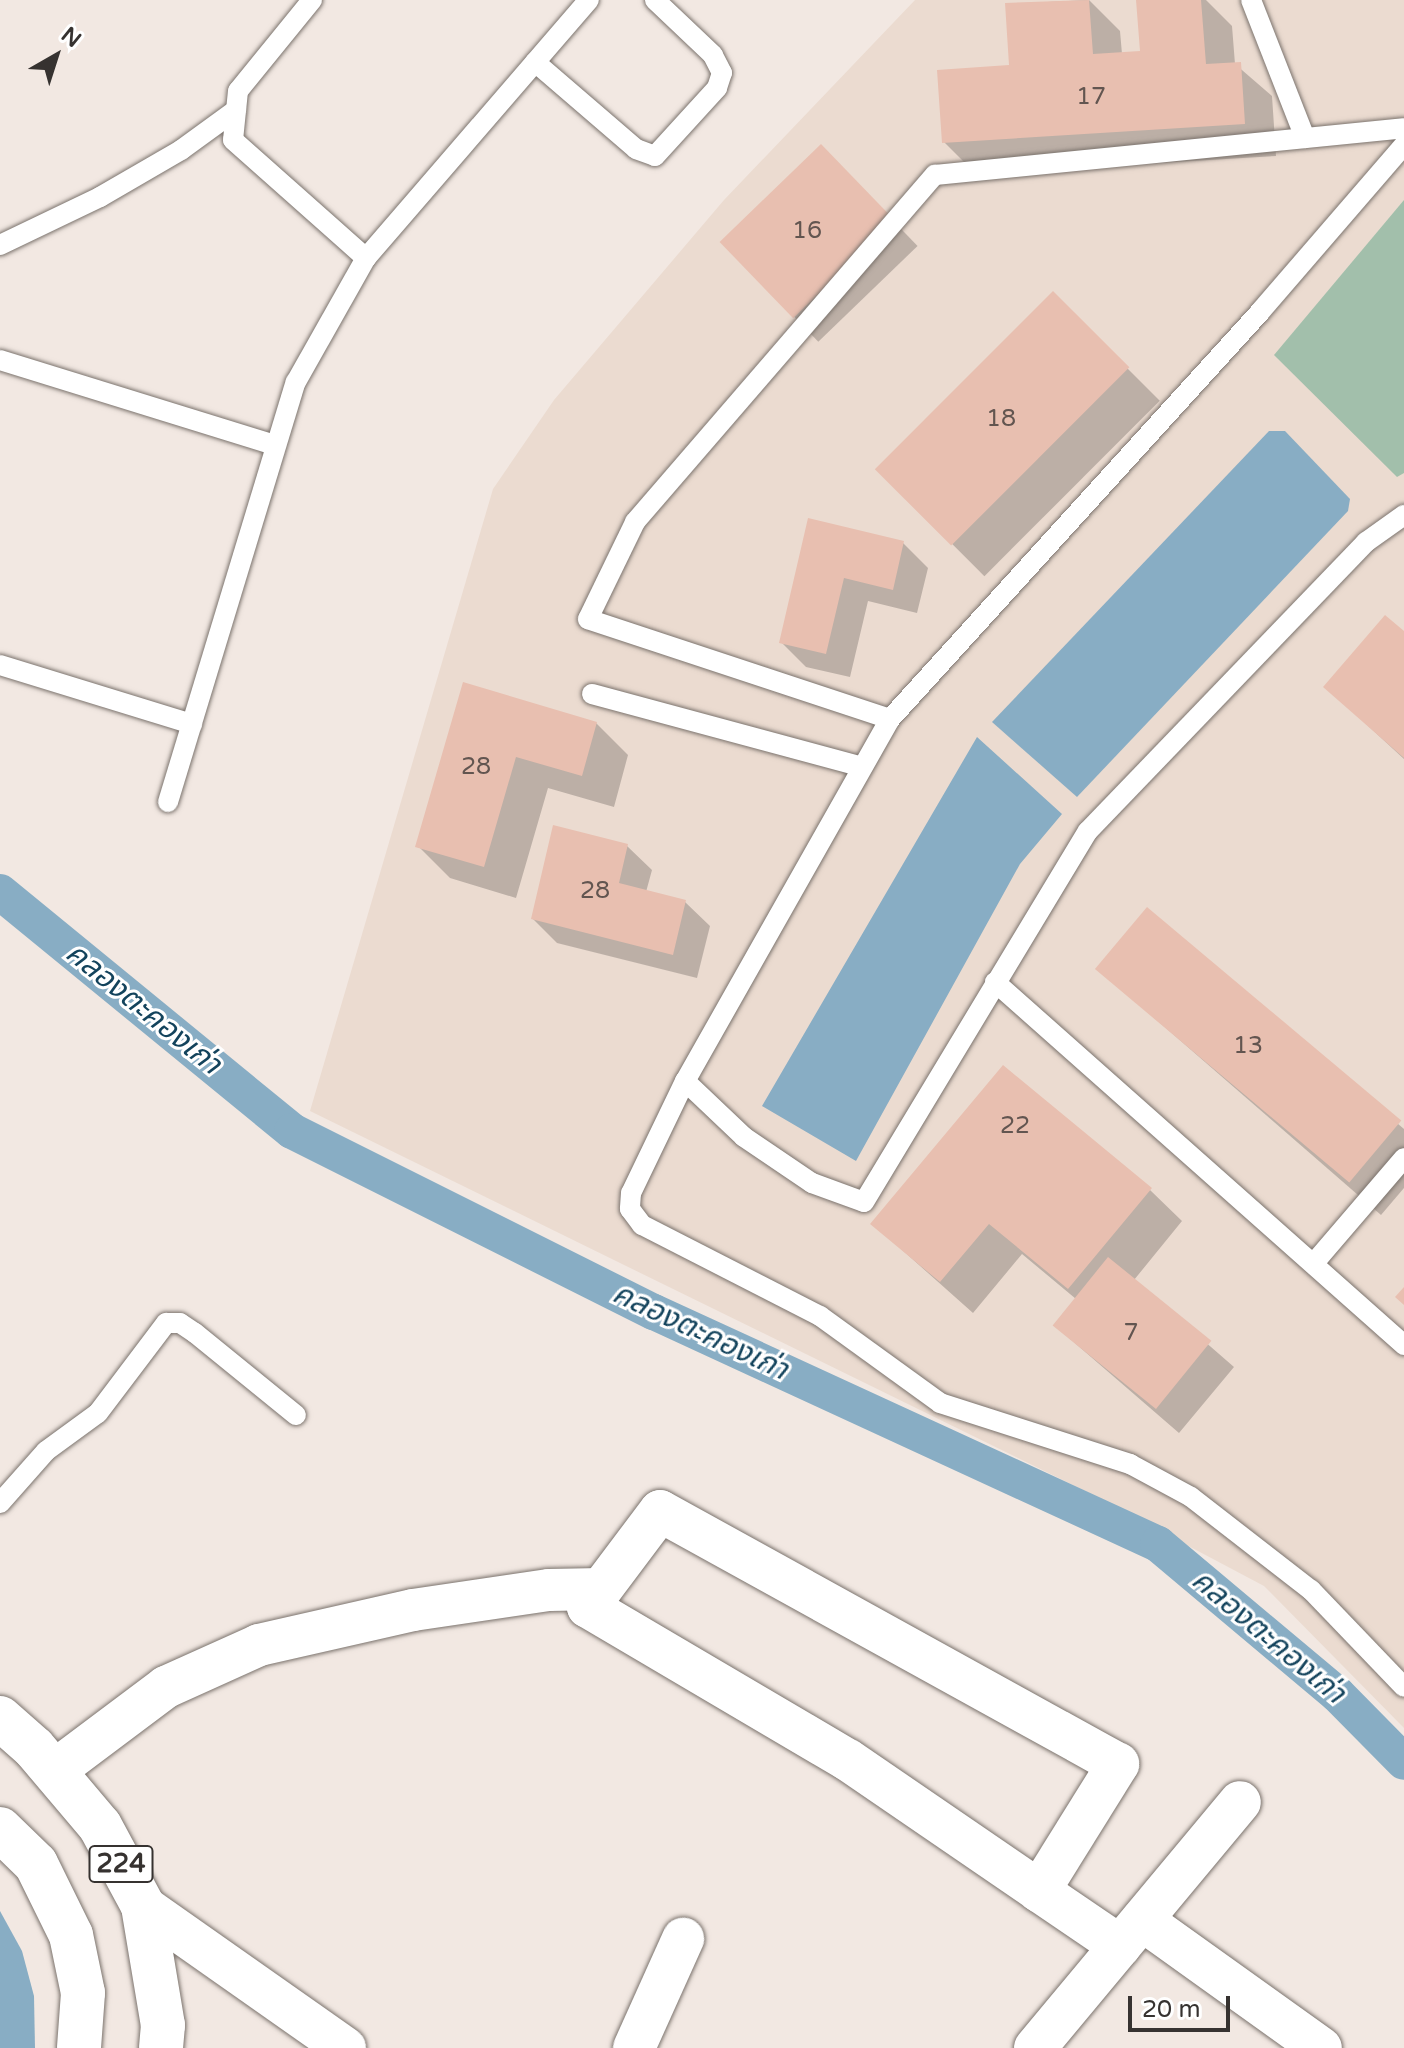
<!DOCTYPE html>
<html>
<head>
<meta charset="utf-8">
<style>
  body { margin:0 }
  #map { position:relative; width:1404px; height:2048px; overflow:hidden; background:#f2e8e2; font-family:"Varela Round","Noto Sans Thai",sans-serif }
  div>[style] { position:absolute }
  .built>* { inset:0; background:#ebdbd0 }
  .green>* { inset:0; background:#a2bfab }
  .water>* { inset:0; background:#88adc4 }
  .shadow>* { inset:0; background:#0003; transform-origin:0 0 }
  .canal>* { height:36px; margin:-18px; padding:0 18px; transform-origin:18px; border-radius:18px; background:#88adc4 }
  .building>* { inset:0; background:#e8bfb0; transform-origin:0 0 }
  .roads { filter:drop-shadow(0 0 2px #7b736d) drop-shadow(0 0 2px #7b736d) }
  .service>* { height:20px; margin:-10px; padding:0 10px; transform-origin:10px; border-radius:10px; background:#fff }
  .minor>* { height:42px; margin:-21px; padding:0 21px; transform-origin:21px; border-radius:21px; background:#fff }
  .primary>* { height:44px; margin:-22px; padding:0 22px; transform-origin:22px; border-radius:22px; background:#fff }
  span { translate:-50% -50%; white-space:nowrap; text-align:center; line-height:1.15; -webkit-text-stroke:6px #fff; paint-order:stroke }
  .number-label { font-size:24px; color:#625550 }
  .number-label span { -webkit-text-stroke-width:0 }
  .shield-label span { padding:2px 6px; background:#fff; border:2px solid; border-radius:6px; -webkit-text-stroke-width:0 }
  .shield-label { font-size:26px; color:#363230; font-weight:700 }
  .water-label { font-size:30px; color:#13435c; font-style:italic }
  .north { position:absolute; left:16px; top:16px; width:80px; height:80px; -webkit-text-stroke:6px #fff; paint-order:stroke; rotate:39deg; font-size:22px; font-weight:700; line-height:32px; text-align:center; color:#363230 }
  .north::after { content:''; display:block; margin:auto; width:28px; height:36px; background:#363230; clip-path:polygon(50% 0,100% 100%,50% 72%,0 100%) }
  .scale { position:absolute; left:1128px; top:1996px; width:102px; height:36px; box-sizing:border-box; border:4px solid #363230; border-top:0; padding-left:10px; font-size:24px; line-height:28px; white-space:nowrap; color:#363230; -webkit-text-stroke:6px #fff; paint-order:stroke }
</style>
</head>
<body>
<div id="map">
  <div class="built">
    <div style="clip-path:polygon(915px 0,1404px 0,1404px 1728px,1264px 1586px,1079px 1488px,310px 1111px,493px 489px,554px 400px,724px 200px)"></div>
  </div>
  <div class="green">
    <div style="clip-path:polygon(1404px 200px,1404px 473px,1397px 477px,1274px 355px)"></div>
  </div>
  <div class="water">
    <div style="clip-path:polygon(1269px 431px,1285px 431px,1350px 499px,1348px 511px,1077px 797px,992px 722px)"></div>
    <div style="clip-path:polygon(977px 737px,1062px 814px,1020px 864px,856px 1161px,762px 1106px)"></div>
    <div style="clip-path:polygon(0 1911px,22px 1951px,34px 1996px,35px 2048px,0 2048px)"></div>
  </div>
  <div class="shadow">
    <div style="clip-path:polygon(1089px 0,1120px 31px,1122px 54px,1142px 53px,1138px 0,1206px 0,1232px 26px,1235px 64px,1272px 96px,1276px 156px,976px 174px,944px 142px,1011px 67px,1007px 4px)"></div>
    <div style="left:821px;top:146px;width:139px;height:138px;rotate:46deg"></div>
    <div style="left:1053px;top:294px;width:151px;height:248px;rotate:45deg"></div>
    <div style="clip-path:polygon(810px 521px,903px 543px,928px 568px,917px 613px,868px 601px,850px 677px,806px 667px,781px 642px)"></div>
    <div style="clip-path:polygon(1404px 634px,1404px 759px,1326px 687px)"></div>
    <div style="clip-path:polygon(465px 684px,596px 723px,628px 755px,614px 807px,548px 788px,516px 898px,450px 878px,418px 846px)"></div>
    <div style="clip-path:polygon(627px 846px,652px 870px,646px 892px,685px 902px,710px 926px,697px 978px,557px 943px,533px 919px)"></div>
    <div style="clip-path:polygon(1147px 910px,1404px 1129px,1404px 1188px,1381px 1215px,1098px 969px)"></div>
    <div style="clip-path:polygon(1150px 1190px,1182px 1221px,1134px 1280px,1234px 1367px,1179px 1433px,1054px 1325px,1076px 1299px,1022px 1254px,973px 1313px,873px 1224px)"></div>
  </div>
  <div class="canal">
    <div style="left:0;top:892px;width:377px;rotate:39.3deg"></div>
    <div style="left:292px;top:1131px;width:405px;rotate:26.6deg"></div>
    <div style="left:654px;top:1312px;width:555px;rotate:24.72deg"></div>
    <div style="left:1158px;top:1544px;width:234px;rotate:40deg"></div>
    <div style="left:1337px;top:1694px;width:95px;rotate:45.4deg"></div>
  </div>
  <div class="building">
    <div style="clip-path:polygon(1089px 0,1093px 54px,1140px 51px,1136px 0,1201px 0,1206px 64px,1241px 62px,1245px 124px,942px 143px,937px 70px,1009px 65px,1005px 3px)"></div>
    <div style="left:821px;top:144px;width:106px;height:141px;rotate:46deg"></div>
    <div style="left:1053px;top:291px;width:108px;height:252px;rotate:45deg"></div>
    <div style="clip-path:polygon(808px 518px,904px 541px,893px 590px,844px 578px,826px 654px,779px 643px)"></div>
    <div style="clip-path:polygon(1385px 615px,1404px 631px,1404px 758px,1323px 687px)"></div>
    <div style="clip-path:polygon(463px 682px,597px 722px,582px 776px,516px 757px,484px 867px,415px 847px)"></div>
    <div style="clip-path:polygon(553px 825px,628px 844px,619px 883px,686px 900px,673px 955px,531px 919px)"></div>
    <div style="left:1147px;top:907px;width:332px;height:81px;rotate:40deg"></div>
    <div style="clip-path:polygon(1003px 1065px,1152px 1188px,1068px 1289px,989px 1224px,940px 1282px,870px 1224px)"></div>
    <div style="left:1108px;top:1257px;width:133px;height:88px;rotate:39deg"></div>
    <div style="clip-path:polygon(1404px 1287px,1404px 1305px,1395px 1297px)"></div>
  </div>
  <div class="roads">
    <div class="service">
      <div style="left:312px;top:0;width:117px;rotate:129.1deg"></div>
      <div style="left:238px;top:91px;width:49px;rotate:95.8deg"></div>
      <div style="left:233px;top:140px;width:178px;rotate:41.6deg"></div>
      <div style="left:366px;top:258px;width:341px;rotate:-49.2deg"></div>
      <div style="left:1251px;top:0;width:148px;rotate:68.6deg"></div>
      <div style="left:535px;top:62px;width:133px;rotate:40.7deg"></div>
      <div style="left:636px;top:149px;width:20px;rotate:20deg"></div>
      <div style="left:655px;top:156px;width:92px;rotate:-47.6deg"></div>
      <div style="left:717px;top:88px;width:16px;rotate:-72deg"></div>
      <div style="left:722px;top:73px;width:20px;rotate:-117deg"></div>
      <div style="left:713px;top:55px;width:80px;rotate:-136.5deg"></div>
      <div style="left:1404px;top:145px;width:221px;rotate:130.8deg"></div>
      <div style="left:1260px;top:312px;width:550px;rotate:132.27deg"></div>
      <div style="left:890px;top:719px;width:416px;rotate:119.5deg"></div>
      <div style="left:685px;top:1081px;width:81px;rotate:43.5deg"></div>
      <div style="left:744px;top:1137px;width:82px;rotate:34.1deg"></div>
      <div style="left:812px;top:1183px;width:55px;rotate:20.1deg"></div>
      <div style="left:864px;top:1202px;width:433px;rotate:-58.9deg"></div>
      <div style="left:1088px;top:831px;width:401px;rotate:-46.1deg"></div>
      <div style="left:1366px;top:542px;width:47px;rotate:-35.4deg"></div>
      <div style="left:0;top:245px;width:111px;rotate:-25.6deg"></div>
      <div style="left:100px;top:197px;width:94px;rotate:-30.1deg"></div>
      <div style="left:181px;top:150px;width:68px;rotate:-36deg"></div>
      <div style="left:0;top:360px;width:288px;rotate:17.2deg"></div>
      <div style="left:0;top:665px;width:201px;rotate:17.1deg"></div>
      <div style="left:592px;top:694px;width:280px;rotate:15.1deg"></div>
      <div style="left:890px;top:719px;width:318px;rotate:-161.7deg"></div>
      <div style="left:588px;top:619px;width:108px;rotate:-64.1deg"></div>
      <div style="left:635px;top:522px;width:459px;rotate:-49.2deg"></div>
      <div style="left:935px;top:175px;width:471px;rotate:-5.7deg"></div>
      <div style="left:168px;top:802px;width:439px;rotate:-73.1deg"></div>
      <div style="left:296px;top:382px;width:142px;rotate:-60.6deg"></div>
      <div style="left:995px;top:982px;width:547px;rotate:41.59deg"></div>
      <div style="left:685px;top:1081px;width:124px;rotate:115.7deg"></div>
      <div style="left:631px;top:1193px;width:16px;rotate:94deg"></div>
      <div style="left:630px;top:1209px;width:20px;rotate:53deg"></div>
      <div style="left:642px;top:1225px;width:200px;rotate:27.1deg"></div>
      <div style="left:820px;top:1316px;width:148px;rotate:35.9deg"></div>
      <div style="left:940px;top:1403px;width:200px;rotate:17.8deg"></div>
      <div style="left:1130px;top:1464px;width:69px;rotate:28.4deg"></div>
      <div style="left:1191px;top:1497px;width:152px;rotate:37.8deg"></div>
      <div style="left:1311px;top:1590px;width:134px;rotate:46.2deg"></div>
      <div style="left:1314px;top:1263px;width:138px;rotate:-49.4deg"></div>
      <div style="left:0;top:1503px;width:69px;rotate:-48.5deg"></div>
      <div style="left:46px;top:1451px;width:64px;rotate:-36.2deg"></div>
      <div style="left:98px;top:1413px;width:113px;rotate:-52.9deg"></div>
      <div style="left:166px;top:1323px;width:14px"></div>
      <div style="left:180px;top:1323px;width:18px;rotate:34deg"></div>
      <div style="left:195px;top:1333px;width:130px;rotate:39.1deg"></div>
    </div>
    <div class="minor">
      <div style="left:54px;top:1771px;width:140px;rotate:-36.9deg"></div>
      <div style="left:166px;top:1687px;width:102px;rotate:-24.3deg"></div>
      <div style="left:259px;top:1645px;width:158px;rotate:-12.8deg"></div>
      <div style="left:413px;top:1610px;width:137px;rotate:-8.4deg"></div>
      <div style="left:549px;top:1590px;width:52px;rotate:-1.1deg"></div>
      <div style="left:1039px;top:1891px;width:150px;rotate:-58.1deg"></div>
      <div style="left:1118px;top:1764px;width:523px;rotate:-151.08deg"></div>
      <div style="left:660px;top:1511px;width:120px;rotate:126.9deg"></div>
      <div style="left:588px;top:1607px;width:302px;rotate:30.5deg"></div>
      <div style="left:848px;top:1760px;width:232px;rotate:34.4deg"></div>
      <div style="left:1039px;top:1891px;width:98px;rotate:34.2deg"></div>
      <div style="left:143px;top:1906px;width:247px;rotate:35.1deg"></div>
      <div style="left:1142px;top:1920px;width:220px;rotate:35.6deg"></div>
      <div style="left:634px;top:2048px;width:120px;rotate:-65.8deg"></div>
      <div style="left:1035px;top:2048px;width:320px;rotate:-50.2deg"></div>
    </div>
    <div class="primary">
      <div style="left:0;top:1718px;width:45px;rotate:41.4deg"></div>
      <div style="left:34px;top:1748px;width:102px;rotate:49.8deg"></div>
      <div style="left:100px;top:1826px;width:91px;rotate:61.7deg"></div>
      <div style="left:143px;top:1906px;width:121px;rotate:80.5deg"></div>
      <div style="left:163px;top:2025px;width:23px;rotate:95deg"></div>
      <div style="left:0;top:1829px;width:50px;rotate:44.2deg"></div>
      <div style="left:36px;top:1864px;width:79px;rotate:63.8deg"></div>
      <div style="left:71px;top:1935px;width:59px;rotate:78.3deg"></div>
      <div style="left:83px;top:1993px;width:55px;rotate:94.2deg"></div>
    </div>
  </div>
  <div class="number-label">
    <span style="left:1091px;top:97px">17</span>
    <span style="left:807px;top:231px">16</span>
    <span style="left:1001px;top:419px">18</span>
    <span style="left:476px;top:767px">28</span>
    <span style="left:595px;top:891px">28</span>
    <span style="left:1248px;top:1046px">13</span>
    <span style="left:1015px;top:1126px">22</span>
    <span style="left:1131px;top:1333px">7</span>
  </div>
  <div class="shield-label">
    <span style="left:121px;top:1864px">224</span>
  </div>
  <div class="water-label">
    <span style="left:143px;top:1009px;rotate:39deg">คลองตะคองเก่า</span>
    <span style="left:700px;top:1332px;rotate:25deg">คลองตะคองเก่า</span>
    <span style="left:1268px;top:1637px;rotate:40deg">คลองตะคองเก่า</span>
  </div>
  <div class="north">N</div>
  <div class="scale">20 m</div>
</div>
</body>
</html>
